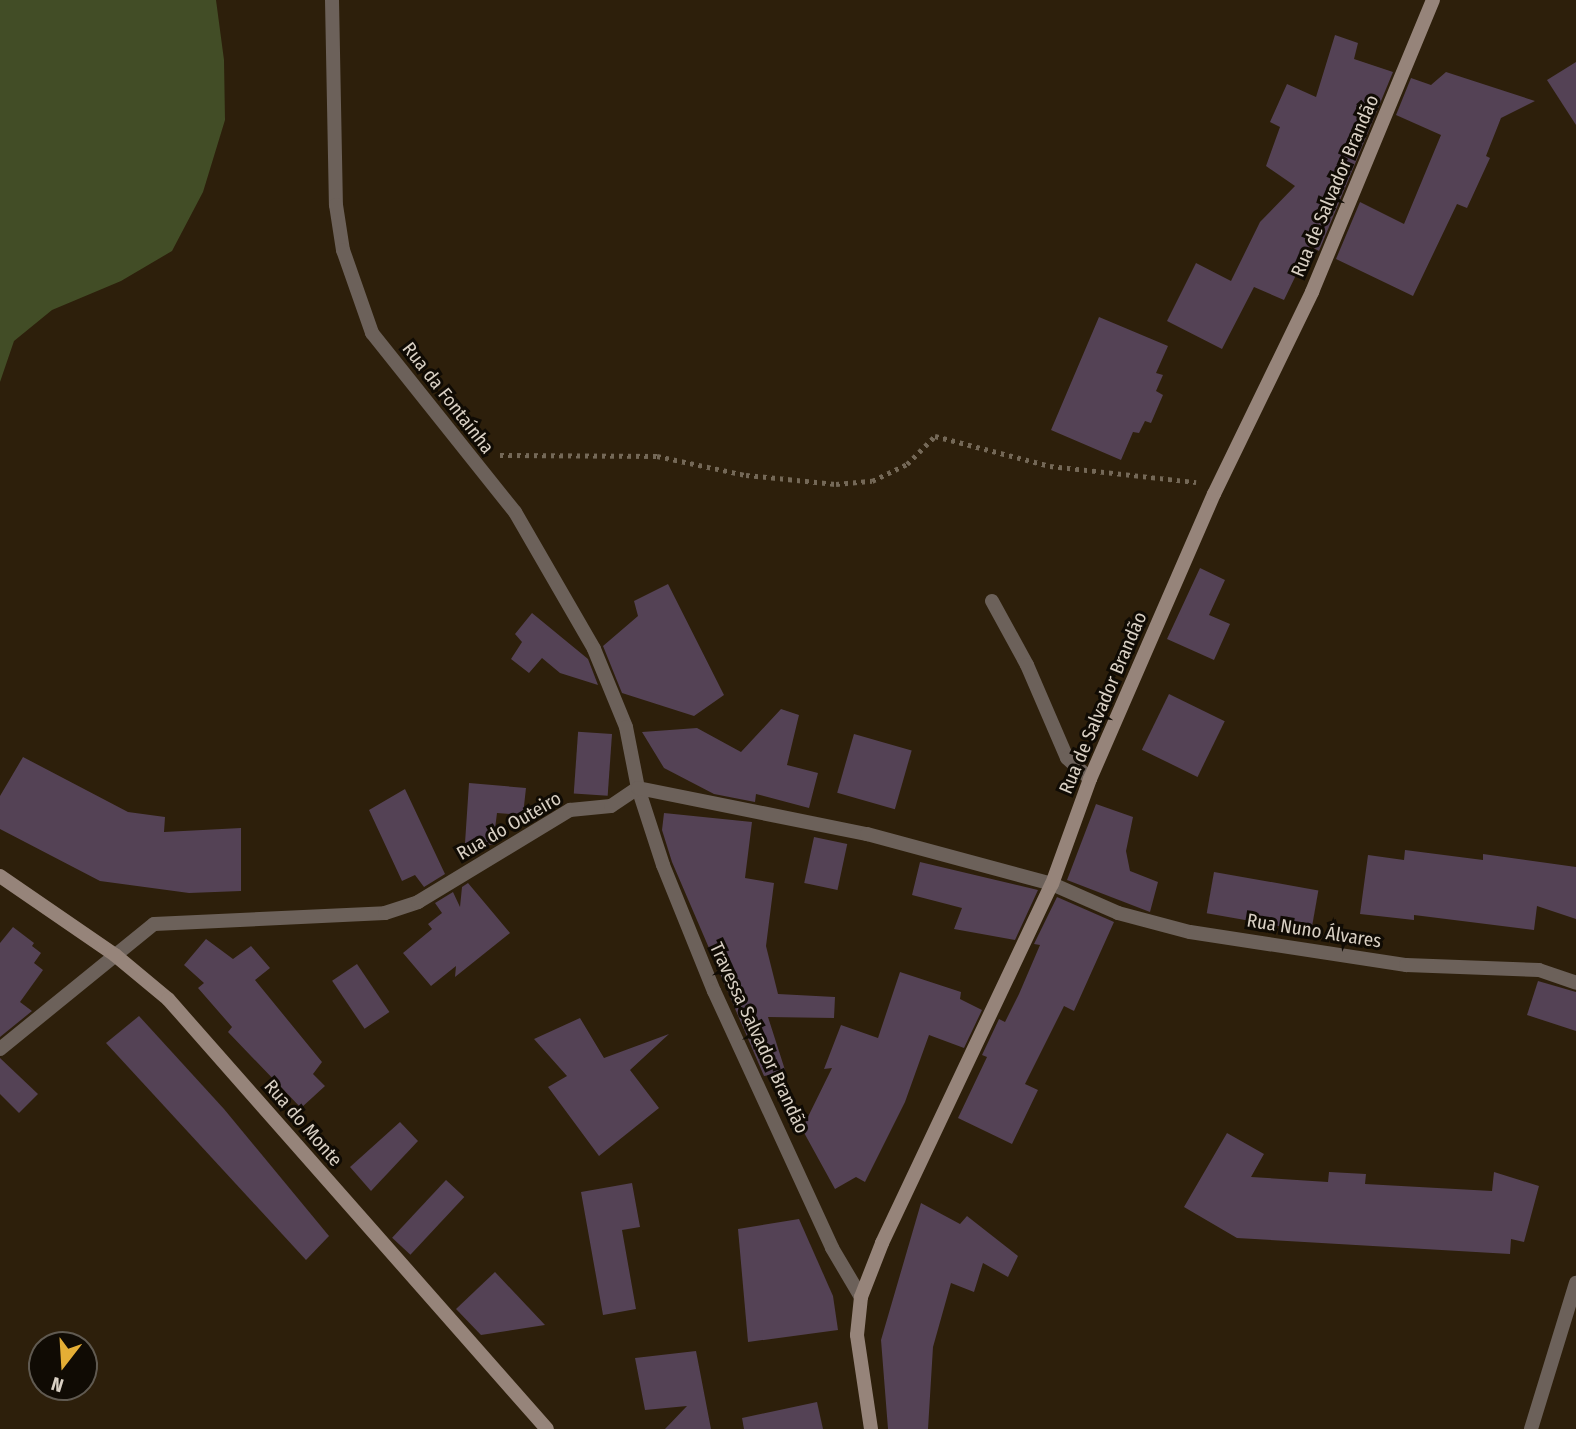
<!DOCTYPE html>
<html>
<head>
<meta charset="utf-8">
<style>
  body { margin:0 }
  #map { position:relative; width:1576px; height:1429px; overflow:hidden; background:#2d1f0b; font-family:"Fira Sans Condensed",sans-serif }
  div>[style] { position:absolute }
  .green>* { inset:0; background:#424d26 }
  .building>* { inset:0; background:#544255; transform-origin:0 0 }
  .path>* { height:4.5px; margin-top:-2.25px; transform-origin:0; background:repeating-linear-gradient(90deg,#746857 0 3.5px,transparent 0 8.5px) }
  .street>* { height:14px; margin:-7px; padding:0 7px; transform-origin:7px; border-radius:7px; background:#6c615a }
  .secondary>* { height:14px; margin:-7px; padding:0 7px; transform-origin:7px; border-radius:7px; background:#96847a }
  span { translate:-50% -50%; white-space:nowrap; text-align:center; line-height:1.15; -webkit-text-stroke:6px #100b04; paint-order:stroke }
  .street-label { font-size:19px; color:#d9d0c4 }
  .north { position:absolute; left:28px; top:1331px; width:70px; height:70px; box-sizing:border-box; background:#100b04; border:2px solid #605a51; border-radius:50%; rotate:197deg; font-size:19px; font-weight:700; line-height:28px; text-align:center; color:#d9d0c4 }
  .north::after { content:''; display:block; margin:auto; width:24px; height:32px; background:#e4ae35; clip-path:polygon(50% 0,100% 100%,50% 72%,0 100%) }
</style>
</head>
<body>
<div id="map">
  <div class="green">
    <div style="clip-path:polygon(0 0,216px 0,224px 60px,225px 120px,203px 192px,172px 251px,121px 281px,52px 310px,14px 341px,0 382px)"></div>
  </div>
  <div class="building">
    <div style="clip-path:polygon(1335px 35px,1358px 43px,1354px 59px,1393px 72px,1319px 251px,1310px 246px,1284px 300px,1254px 287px,1222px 349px,1167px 321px,1196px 263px,1231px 281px,1260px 222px,1295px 186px,1266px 166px,1280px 127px,1270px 122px,1287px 84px,1316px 97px)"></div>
    <div style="clip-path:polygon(1576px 62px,1576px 125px,1547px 80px)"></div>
    <div style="clip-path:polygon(1446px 72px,1535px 101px,1501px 118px,1486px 156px,1490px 158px,1467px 208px,1457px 204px,1413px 296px,1336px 259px,1360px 202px,1404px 224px,1441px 135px,1396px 115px,1411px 78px,1431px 85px)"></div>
    <div style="clip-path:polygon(1099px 317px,1168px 346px,1156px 373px,1163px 375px,1156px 391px,1163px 395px,1151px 423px,1145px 421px,1139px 433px,1133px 432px,1121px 460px,1051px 430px)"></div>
    <div style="clip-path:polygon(1200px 568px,1225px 580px,1209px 615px,1230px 624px,1214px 660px,1167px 639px)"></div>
    <div style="clip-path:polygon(668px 584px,724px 695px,694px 716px,622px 693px,603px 646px,638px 616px,634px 601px)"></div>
    <div style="clip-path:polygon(532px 613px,588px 659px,598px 685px,560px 673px,542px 658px,529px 673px,511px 659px,522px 642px,515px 634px)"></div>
    <div style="left:1169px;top:694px;width:62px;height:62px;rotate:26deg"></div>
    <div style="clip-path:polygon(781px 709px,799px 715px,787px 765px,818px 773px,809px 808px,756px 794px,755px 802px,714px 794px,664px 768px,642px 732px,697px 728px,741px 752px)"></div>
    <div style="left:612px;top:734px;width:62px;height:34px;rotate:94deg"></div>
    <div style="left:854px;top:734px;width:60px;height:61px;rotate:16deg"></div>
    <div style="clip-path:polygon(23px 757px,128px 812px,165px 817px,164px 832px,241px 828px,241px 891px,189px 893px,100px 881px,0 829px,0 796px)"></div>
    <div style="clip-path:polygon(469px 783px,526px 788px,523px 815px,497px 813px,493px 845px,465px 843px)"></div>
    <div style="clip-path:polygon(405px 789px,445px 874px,424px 887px,415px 875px,402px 881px,369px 810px)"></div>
    <div style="clip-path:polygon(1096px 804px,1133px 817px,1126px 851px,1130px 871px,1158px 882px,1150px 912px,1067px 880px)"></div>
    <div style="clip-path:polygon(664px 813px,752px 822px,745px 878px,774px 883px,766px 946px,778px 994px,835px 997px,834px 1018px,768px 1017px,786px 1073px,764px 1076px,672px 862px,662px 830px)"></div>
    <div style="left:814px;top:837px;width:34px;height:47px;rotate:12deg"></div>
    <div style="clip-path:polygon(1405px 850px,1483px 860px,1483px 854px,1576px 867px,1576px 919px,1537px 906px,1534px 930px,1414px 915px,1414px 920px,1360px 914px,1368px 855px,1404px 860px)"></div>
    <div style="clip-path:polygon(920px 862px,1038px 890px,1015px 940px,954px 929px,962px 908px,912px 895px)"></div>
    <div style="left:1214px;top:872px;width:106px;height:42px;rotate:10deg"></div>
    <div style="clip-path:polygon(468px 883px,510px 933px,455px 977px,456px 966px,431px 986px,403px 953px,432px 929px,428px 924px,442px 913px,435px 903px,453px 892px,460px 907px,462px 887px)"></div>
    <div style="clip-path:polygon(1057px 897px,1114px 922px,1074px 1011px,1064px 1006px,1025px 1084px,1038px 1090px,1012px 1144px,958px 1118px,987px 1057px,982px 1055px,999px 1019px,1005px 1022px,1019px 994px,1040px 945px,1034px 944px)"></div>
    <div style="clip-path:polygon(13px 927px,34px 943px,32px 946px,41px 953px,34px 963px,43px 970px,20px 1002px,32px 1011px,0 1037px,0 943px)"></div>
    <div style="clip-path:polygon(206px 939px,233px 959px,251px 946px,270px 968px,255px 980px,322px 1062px,313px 1074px,325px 1086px,301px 1108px,228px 1032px,232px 1027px,198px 988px,204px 983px,184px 965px)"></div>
    <div style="left:357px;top:964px;width:58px;height:30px;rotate:56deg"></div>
    <div style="clip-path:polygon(900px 972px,961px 992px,960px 999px,982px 1010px,964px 1048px,929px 1035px,905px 1102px,865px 1182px,856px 1177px,835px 1189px,802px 1129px,832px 1068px,824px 1069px,841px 1025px,878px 1038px)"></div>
    <div style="clip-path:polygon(1538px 981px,1576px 992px,1576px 1031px,1527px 1015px)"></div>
    <div style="clip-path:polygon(139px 1016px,224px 1109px,329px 1236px,306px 1260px,106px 1043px)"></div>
    <div style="clip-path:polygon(580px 1018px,604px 1058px,669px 1034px,630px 1070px,659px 1108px,599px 1156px,548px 1087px,567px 1076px,534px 1039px)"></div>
    <div style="clip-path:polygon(0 1058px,38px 1094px,19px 1113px,0 1094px)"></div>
    <div style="clip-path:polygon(400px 1122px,418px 1141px,371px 1191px,350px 1167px)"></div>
    <div style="clip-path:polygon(1227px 1133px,1264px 1154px,1251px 1177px,1328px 1182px,1329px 1172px,1366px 1174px,1365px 1184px,1492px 1191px,1494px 1172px,1539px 1186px,1524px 1242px,1511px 1239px,1510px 1254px,1237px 1238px,1184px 1207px)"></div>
    <div style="left:446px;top:1180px;width:25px;height:79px;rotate:43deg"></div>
    <div style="clip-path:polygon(632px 1183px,640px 1227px,622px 1230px,636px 1309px,603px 1315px,581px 1192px)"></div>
    <div style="clip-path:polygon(921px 1203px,960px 1224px,967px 1216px,1018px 1256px,1008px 1277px,983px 1263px,974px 1292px,951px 1283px,933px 1347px,928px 1429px,888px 1429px,881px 1340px)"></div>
    <div style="clip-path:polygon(799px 1219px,833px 1296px,838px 1330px,748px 1342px,738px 1229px)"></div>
    <div style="clip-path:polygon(495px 1272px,545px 1325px,481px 1335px,456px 1309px)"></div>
    <div style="clip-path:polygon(696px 1351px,711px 1429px,665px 1429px,687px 1406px,645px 1410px,635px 1358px)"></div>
    <div style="clip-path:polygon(817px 1402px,823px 1429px,744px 1429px,742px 1418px)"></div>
  </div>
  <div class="path">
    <div style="left:500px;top:455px;width:157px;rotate:0.4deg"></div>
    <div style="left:657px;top:456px;width:91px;rotate:12.1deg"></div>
    <div style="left:746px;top:475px;width:90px;rotate:5.7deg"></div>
    <div style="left:836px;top:484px;width:36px;rotate:-5deg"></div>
    <div style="left:872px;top:481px;width:39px;rotate:-26deg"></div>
    <div style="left:907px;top:464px;width:40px;rotate:-45deg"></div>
    <div style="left:935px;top:436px;width:119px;rotate:14.6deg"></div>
    <div style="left:1050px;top:466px;width:147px;rotate:6.3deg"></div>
  </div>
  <div class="street">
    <div style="left:332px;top:0;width:205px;rotate:88.9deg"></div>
    <div style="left:336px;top:205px;width:46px;rotate:81.2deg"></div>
    <div style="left:343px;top:250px;width:88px;rotate:70.7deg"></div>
    <div style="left:372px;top:333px;width:229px;rotate:51.4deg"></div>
    <div style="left:515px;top:512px;width:158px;rotate:60deg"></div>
    <div style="left:594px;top:649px;width:84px;rotate:67.7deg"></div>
    <div style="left:626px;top:727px;width:62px;rotate:78.9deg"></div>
    <div style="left:638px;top:788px;width:81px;rotate:72deg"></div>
    <div style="left:663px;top:865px;width:136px;rotate:68deg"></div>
    <div style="left:714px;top:991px;width:283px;rotate:65.3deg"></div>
    <div style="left:832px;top:1248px;width:57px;rotate:59.4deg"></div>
    <div style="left:992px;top:601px;width:73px;rotate:61.3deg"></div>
    <div style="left:1027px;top:665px;width:101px;rotate:66.7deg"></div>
    <div style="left:1067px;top:758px;width:31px;rotate:42deg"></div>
    <div style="left:0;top:1049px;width:198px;rotate:-39.1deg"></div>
    <div style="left:154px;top:924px;width:231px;rotate:-2.7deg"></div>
    <div style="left:385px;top:913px;width:35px;rotate:-18deg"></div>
    <div style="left:418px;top:902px;width:178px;rotate:-31.2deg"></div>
    <div style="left:570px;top:810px;width:41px;rotate:-5.6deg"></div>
    <div style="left:611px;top:806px;width:32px;rotate:-34deg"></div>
    <div style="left:638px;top:788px;width:234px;rotate:11.4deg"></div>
    <div style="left:867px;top:834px;width:192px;rotate:15.1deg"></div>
    <div style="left:1052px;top:884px;width:72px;rotate:23.7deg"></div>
    <div style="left:1118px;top:913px;width:74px;rotate:14.8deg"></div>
    <div style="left:1190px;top:932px;width:219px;rotate:8.7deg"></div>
    <div style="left:1406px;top:965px;width:133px;rotate:2.2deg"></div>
    <div style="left:1539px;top:970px;width:39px;rotate:19deg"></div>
    <div style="left:1531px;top:1429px;width:153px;rotate:-72.9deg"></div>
  </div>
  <div class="secondary">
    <div style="left:0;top:876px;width:140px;rotate:34.5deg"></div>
    <div style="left:115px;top:955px;width:69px;rotate:39.7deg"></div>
    <div style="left:168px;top:999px;width:573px;rotate:48.61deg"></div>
    <div style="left:871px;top:1429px;width:95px;rotate:-98.5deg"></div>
    <div style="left:857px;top:1335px;width:38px;rotate:-84deg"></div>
    <div style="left:861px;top:1297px;width:58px;rotate:-68.7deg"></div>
    <div style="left:882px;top:1243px;width:397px;rotate:-64.7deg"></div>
    <div style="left:1052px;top:884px;width:112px;rotate:-70.1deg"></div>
    <div style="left:1090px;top:779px;width:311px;rotate:-66.5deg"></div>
    <div style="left:1214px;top:494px;width:225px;rotate:-64.1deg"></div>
    <div style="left:1312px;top:292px;width:316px;rotate:-67.5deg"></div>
  </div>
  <div class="street-label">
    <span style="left:1335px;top:186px;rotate:-67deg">Rua de Salvador Brandão</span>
    <span style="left:448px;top:398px;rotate:52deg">Rua da Fontaínha</span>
    <span style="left:1103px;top:703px;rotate:-67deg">Rua de Salvador Brandão</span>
    <span style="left:509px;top:826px;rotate:-30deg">Rua do Outeiro</span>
    <span style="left:1314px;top:931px;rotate:9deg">Rua Nuno Álvares</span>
    <span style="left:759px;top:1038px;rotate:65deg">Travessa Salvador Brandão</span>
    <span style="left:303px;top:1123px;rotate:49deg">Rua do Monte</span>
  </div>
  <div class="north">N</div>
</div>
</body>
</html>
